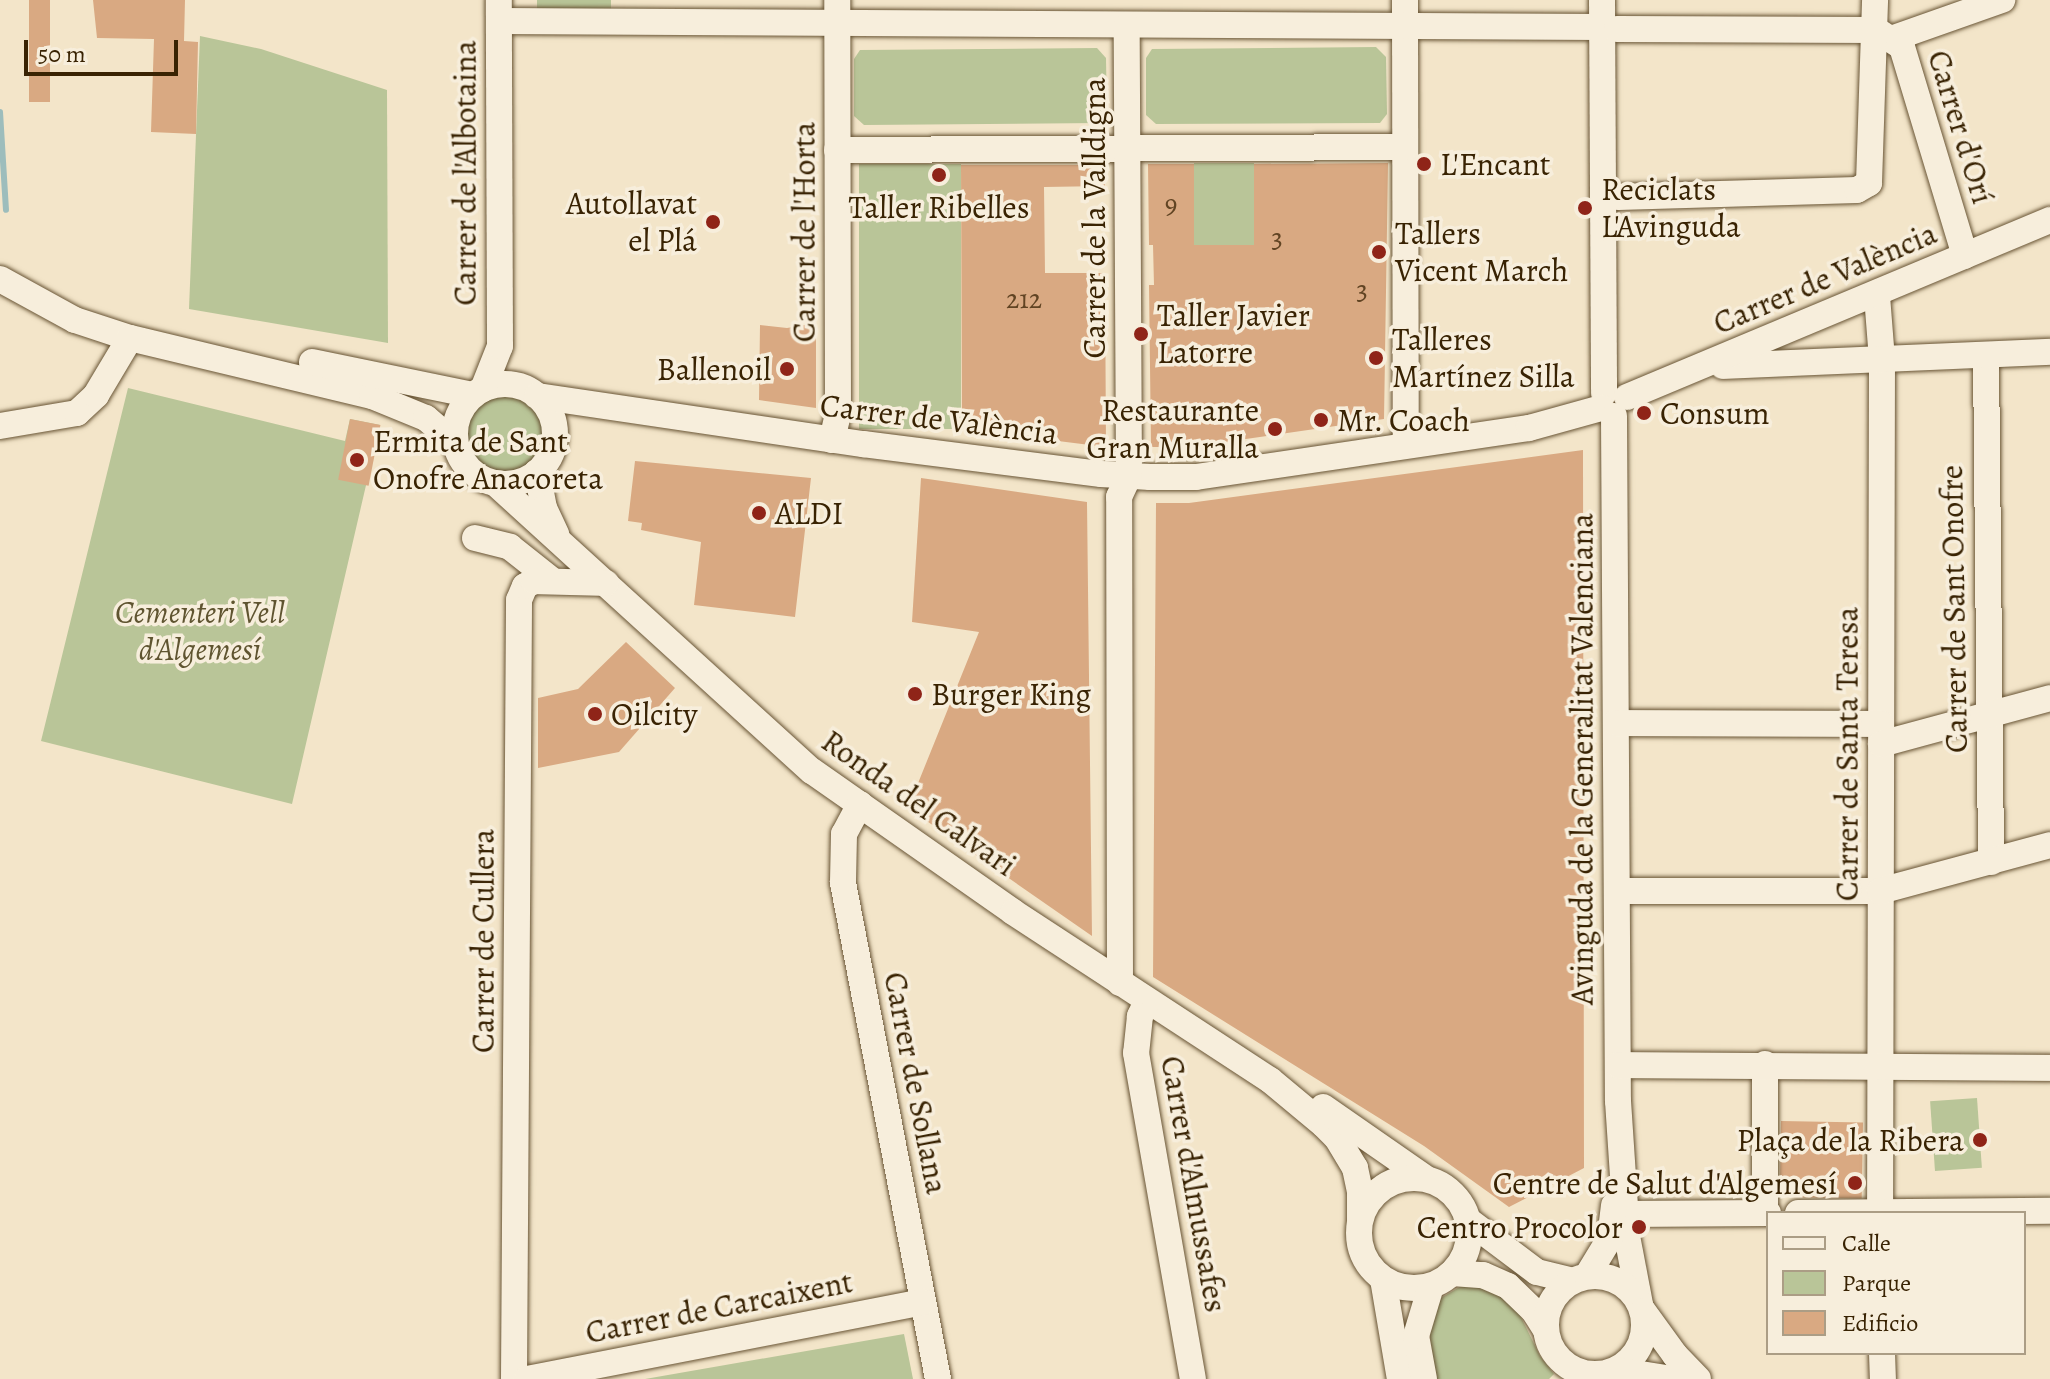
<!DOCTYPE html>
<html>
<head>
<meta charset="utf-8">
<style>
  body { margin:0 }
  #map { position:relative; width:2050px; height:1379px; overflow:hidden; background:#f3e5c9; font-family:Alegreya,serif }
  div>[style] { position:absolute }
  .green>* { inset:0; background:#b9c598; transform-origin:0 0 }
  .round { border-radius:50% }
  .stream>* { height:6px; margin:-3px; padding:0 3px; transform-origin:3px; border-radius:3px; background:#9dbdbc }
  .building>* { inset:0; background:#d9a982; transform-origin:0 0 }
  .roads { filter:drop-shadow(0 0 2px #685434) drop-shadow(0 0 2px #685434) }
  .minor>* { height:26px; margin:-13px; padding:0 13px; transform-origin:13px; border-radius:13px; background:#f7eedc }
  .minor>.ring { margin:-13px; padding:0; box-sizing:content-box; background:none; border:26px solid #f7eedc; border-radius:50% }
  .dots>* { width:22px; height:22px; translate:-50% -50%; box-sizing:border-box; border:4px solid #f7eedc; border-radius:50% }
  span { translate:-50% -50%; white-space:nowrap; text-align:center; line-height:1.15; -webkit-text-stroke:7px #f7eedc; paint-order:stroke }
  .number-label { font-size:28px; color:#614423 }
  .number-label span { -webkit-text-stroke-width:0 }
  .street-label { font-size:32px; color:#392303 }
  .poi-label { font-size:32px; color:#392303 }
  .left { translate:0 -50%; text-align:left }
  .right { translate:-100% -50%; text-align:right }
  .park-label { font-size:32px; color:#5f5430; font-style:italic }
  .legend { position:absolute; left:1766px; top:1211px; width:260px; height:144px; box-sizing:border-box; background:#f7eedc; border:2px solid #ab9d85; margin:0; padding:10px 14px; list-style:none; font-size:24px; color:#392303 }
  .legend li { display:flex; align-items:center; gap:16px; height:40px }
  .legend b { width:40px; border:2px solid #ab9d85 }
  .scale { position:absolute; left:24px; top:40px; width:154px; height:36px; box-sizing:border-box; border:4px solid #392303; border-top:0; padding-left:10px; font-size:24px; line-height:28px; white-space:nowrap; color:#392303; -webkit-text-stroke:6px #f7eedc; paint-order:stroke }
</style>
</head>
<body>
<div id="map">
  <div class="green">
    <div style="left:537px;top:0;width:74px;height:9px"></div>
    <div style="clip-path:polygon(200px 36px,261px 49px,387px 90px,388px 343px,189px 309px)"></div>
    <div style="clip-path:polygon(1376px 47px,1386px 57px,1387px 114px,1380px 123px,1156px 124px,1146px 115px,1146px 58px,1152px 49px)"></div>
    <div style="clip-path:polygon(1097px 48px,1106px 58px,1107px 115px,1100px 123px,864px 125px,854px 116px,854px 59px,860px 50px)"></div>
    <div style="left:1194px;top:163px;width:60px;height:82px"></div>
    <div style="left:961px;top:164px;width:265px;height:102px;rotate:90deg"></div>
    <div style="clip-path:polygon(128px 388px,345px 441px,350px 419px,380px 425px,292px 804px,41px 741px)"></div>
    <div class="round" style="left:467px;top:396px;width:76px;height:76px"></div>
    <div style="left:1977px;top:1098px;width:70px;height:47px;rotate:86deg"></div>
    <div style="clip-path:polygon(1463px 1285px,1489px 1289px,1516px 1307px,1540px 1356px,1554px 1374px,1549px 1379px,1436px 1379px,1428px 1323px,1441px 1298px)"></div>
    <div style="clip-path:polygon(904px 1334px,913px 1379px,645px 1379px)"></div>
  </div>
  <div class="stream">
    <div style="left:0;top:112px;width:98px;rotate:86.5deg"></div>
  </div>
  <div class="building">
    <div style="left:29px;top:0;width:21px;height:102px"></div>
    <div style="clip-path:polygon(93px 0,185px 0,184px 41px,198px 42px,196px 134px,151px 132px,154px 39px,97px 38px)"></div>
    <div style="clip-path:polygon(1388px 163px,1384px 419px,1190px 447px,1151px 447px,1149px 285px,1154px 285px,1153px 245px,1149px 245px,1148px 164px,1194px 164px,1194px 245px,1254px 245px,1254px 164px)"></div>
    <div style="clip-path:polygon(961px 165px,1105px 165px,1105px 186px,1044px 187px,1045px 273px,1105px 273px,1106px 447px,962px 429px)"></div>
    <div style="clip-path:polygon(816px 323px,816px 408px,759px 400px,760px 325px,787px 328px)"></div>
    <div style="left:350px;top:419px;width:31px;height:62px;rotate:11deg"></div>
    <div style="clip-path:polygon(1583px 450px,1584px 1168px,1509px 1207px,1424px 1146px,1153px 977px,1156px 503px,1189px 503px)"></div>
    <div style="clip-path:polygon(635px 461px,811px 478px,795px 617px,694px 605px,701px 542px,641px 530px,642px 523px,628px 521px)"></div>
    <div style="clip-path:polygon(921px 478px,1087px 502px,1092px 936px,908px 808px,979px 632px,912px 622px)"></div>
    <div style="clip-path:polygon(626px 642px,675px 688px,619px 752px,538px 768px,538px 698px,578px 689px)"></div>
    <div style="left:1781px;top:1121px;width:82px;height:76px;rotate:1deg"></div>
  </div>
  <div class="roads">
    <div class="minor">
      <div style="left:1405px;top:0;width:444px;rotate:89.9deg"></div>
      <div style="left:1602px;top:0;width:393px;rotate:89.7deg"></div>
      <div style="left:499px;top:21px;width:1103px;rotate:0.31deg"></div>
      <div style="left:1617px;top:29px;width:259px;rotate:0.2deg"></div>
      <div style="left:1876px;top:30px;width:31px;rotate:33deg"></div>
      <div style="left:1902px;top:47px;width:218px;rotate:73.2deg"></div>
      <div style="left:1891px;top:39px;width:118px;rotate:-19.4deg"></div>
      <div style="left:837px;top:150px;width:568px;rotate:-0.3deg"></div>
      <div style="left:1618px;top:197px;width:239px;rotate:-1.7deg"></div>
      <div style="left:1857px;top:190px;width:14px;rotate:-30deg"></div>
      <div style="left:1869px;top:183px;width:183px;rotate:-88.1deg"></div>
      <div style="left:0;top:279px;width:85px;rotate:28.7deg"></div>
      <div style="left:75px;top:320px;width:58px;rotate:18.1deg"></div>
      <div style="left:130px;top:338px;width:249px;rotate:13.5deg"></div>
      <div style="left:372px;top:396px;width:58px;rotate:22.2deg"></div>
      <div style="left:426px;top:418px;width:38px;rotate:41deg"></div>
      <div style="left:1877px;top:296px;width:64px;rotate:85.5deg"></div>
      <div style="left:1882px;top:360px;width:853px;rotate:90.13deg"></div>
      <div style="left:1986px;top:355px;width:507px;rotate:89.43deg"></div>
      <div style="left:312px;top:362px;width:164px;rotate:11.6deg"></div>
      <div style="left:1723px;top:366px;width:327px;rotate:-2.5deg"></div>
      <div class="ring" style="left:455px;top:384px;width:74px;height:74px"></div>
      <div style="left:483px;top:389px;width:46px;rotate:-68.4deg"></div>
      <div style="left:500px;top:346px;width:346px;rotate:-90.2deg"></div>
      <div style="left:537px;top:396px;width:330px;rotate:8.4deg"></div>
      <div style="left:863px;top:444px;width:240px;rotate:7.2deg"></div>
      <div style="left:1101px;top:474px;width:49px;rotate:3.5deg"></div>
      <div style="left:1150px;top:477px;width:46px"></div>
      <div style="left:1196px;top:477px;width:337px;rotate:-8.4deg"></div>
      <div style="left:1529px;top:428px;width:75px;rotate:-15.5deg"></div>
      <div style="left:1627px;top:397px;width:459px;rotate:-22.7deg"></div>
      <div style="left:1614px;top:416px;width:685px;rotate:89.67deg"></div>
      <div style="left:1618px;top:1101px;width:135px;rotate:86.2deg"></div>
      <div style="left:1627px;top:1236px;width:69px;rotate:79.2deg"></div>
      <div style="left:0;top:426px;width:78px;rotate:-9.6deg"></div>
      <div style="left:77px;top:413px;width:26px;rotate:-43deg"></div>
      <div style="left:96px;top:395px;width:66px;rotate:-59.2deg"></div>
      <div style="left:832px;top:440px;width:26px;rotate:-77deg"></div>
      <div style="left:838px;top:415px;width:415px;rotate:-90.1deg"></div>
      <div style="left:537px;top:472px;width:37px;rotate:79deg"></div>
      <div style="left:544px;top:508px;width:29px;rotate:65deg"></div>
      <div style="left:495px;top:483px;width:428px;rotate:42.3deg"></div>
      <div style="left:812px;top:771px;width:246px;rotate:35deg"></div>
      <div style="left:1013px;top:912px;width:307px;rotate:33.2deg"></div>
      <div style="left:1270px;top:1080px;width:70px;rotate:39.8deg"></div>
      <div style="left:1324px;top:1125px;width:18px;rotate:45deg"></div>
      <div style="left:1337px;top:1138px;width:35px;rotate:59deg"></div>
      <div style="left:1355px;top:1168px;width:25px;rotate:78deg"></div>
      <div style="left:1360px;top:1192px;width:28px;rotate:90deg"></div>
      <div style="left:475px;top:538px;width:36px;rotate:14deg"></div>
      <div style="left:510px;top:547px;width:55px;rotate:38.3deg"></div>
      <div style="left:1616px;top:723px;width:265px;rotate:0.2deg"></div>
      <div style="left:1881px;top:744px;width:175px;rotate:-15.2deg"></div>
      <div style="left:860px;top:804px;width:34px;rotate:118deg"></div>
      <div style="left:844px;top:834px;width:49px;rotate:91.2deg"></div>
      <div style="left:843px;top:883px;width:505px;rotate:79.16deg"></div>
      <div style="left:1617px;top:891px;width:263px"></div>
      <div style="left:1880px;top:891px;width:176px;rotate:-15.1deg"></div>
      <div style="left:1120px;top:983px;width:486px;rotate:-90.1deg"></div>
      <div style="left:1119px;top:497px;width:23px;rotate:-65deg"></div>
      <div style="left:1129px;top:476px;width:450px;rotate:-90.3deg"></div>
      <div style="left:1147px;top:1001px;width:17px;rotate:115deg"></div>
      <div style="left:1140px;top:1016px;width:37px;rotate:96deg"></div>
      <div style="left:1136px;top:1053px;width:331px;rotate:80.1deg"></div>
      <div style="left:1765px;top:1064px;width:149px;rotate:90deg"></div>
      <div style="left:1618px;top:1065px;width:432px;rotate:0.4deg"></div>
      <div style="left:1323px;top:1107px;width:124px;rotate:34.8deg"></div>
      <div class="ring" style="left:1359px;top:1178px;width:84px;height:84px"></div>
      <div style="left:1798px;top:1213px;width:252px;rotate:-0.5deg"></div>
      <div style="left:1625px;top:1214px;width:143px;rotate:-0.4deg"></div>
      <div style="left:1469px;top:1221px;width:85px;rotate:36.9deg"></div>
      <div style="left:1537px;top:1272px;width:36px;rotate:14deg"></div>
      <div style="left:1452px;top:1273px;width:31px;rotate:4deg"></div>
      <div style="left:1483px;top:1275px;width:27px;rotate:24deg"></div>
      <div style="left:1508px;top:1286px;width:36px;rotate:44deg"></div>
      <div style="left:1534px;top:1311px;width:22px;rotate:58deg"></div>
      <div class="ring" style="left:1546px;top:1276px;width:72px;height:72px"></div>
      <div style="left:1587px;top:1276px;width:44px;rotate:-58.8deg"></div>
      <div style="left:1610px;top:1238px;width:33px;rotate:-83deg"></div>
      <div style="left:1383px;top:1279px;width:101px;rotate:80.4deg"></div>
      <div style="left:1643px;top:1311px;width:54px;rotate:54deg"></div>
      <div style="left:1675px;top:1355px;width:33px;rotate:46deg"></div>
      <div style="left:1882px;top:1353px;width:26px;rotate:88deg"></div>
      <div style="left:1616px;top:1370px;width:57px;rotate:9.1deg"></div>
      <div style="left:514px;top:1379px;width:779px;rotate:-89.63deg"></div>
      <div style="left:519px;top:600px;width:15px;rotate:-67deg"></div>
      <div style="left:525px;top:586px;width:10px;rotate:-29deg"></div>
      <div style="left:534px;top:581px;width:72px;rotate:1.6deg"></div>
      <div style="left:527px;top:1379px;width:403px;rotate:-11deg"></div>
      <div style="left:1424px;top:1379px;width:44px;rotate:-100.5deg"></div>
      <div style="left:1416px;top:1336px;width:52px;rotate:-73.3deg"></div>
    </div>
  </div>
  <div class="dots">
    <div style="left:1424px;top:164px;background:#8f2418"></div>
    <div style="left:939px;top:175px;background:#8f2418"></div>
    <div style="left:1585px;top:208px;background:#8f2418"></div>
    <div style="left:713px;top:222px;background:#8f2418"></div>
    <div style="left:1379px;top:252px;background:#8f2418"></div>
    <div style="left:1141px;top:334px;background:#8f2418"></div>
    <div style="left:1376px;top:358px;background:#8f2418"></div>
    <div style="left:787px;top:369px;background:#8f2418"></div>
    <div style="left:1644px;top:413px;background:#8f2418"></div>
    <div style="left:1321px;top:420px;background:#8f2418"></div>
    <div style="left:1275px;top:429px;background:#8f2418"></div>
    <div style="left:357px;top:460px;background:#8f2418"></div>
    <div style="left:759px;top:513px;background:#8f2418"></div>
    <div style="left:915px;top:694px;background:#8f2418"></div>
    <div style="left:595px;top:714px;background:#8f2418"></div>
    <div style="left:1980px;top:1140px;background:#8f2418"></div>
    <div style="left:1855px;top:1183px;background:#8f2418"></div>
    <div style="left:1639px;top:1227px;background:#8f2418"></div>
  </div>
  <div class="number-label">
    <span style="left:1171px;top:204px">9</span>
    <span style="left:1277px;top:238px">3</span>
    <span style="left:1362px;top:290px">3</span>
    <span style="left:1024px;top:299px">212</span>
  </div>
  <div class="street-label">
    <span style="left:1961px;top:127px;rotate:73deg">Carrer d'Orí</span>
    <span style="left:465px;top:173px;rotate:-90deg">Carrer de l'Albotaina</span>
    <span style="left:1094px;top:218px;rotate:-90deg">Carrer de la Valldigna</span>
    <span style="left:804px;top:232px;rotate:-90deg">Carrer de l'Horta</span>
    <span style="left:1825px;top:278px;rotate:-23deg">Carrer de València</span>
    <span style="left:939px;top:419px;rotate:7deg">Carrer de València</span>
    <span style="left:1954px;top:609px;rotate:-91deg">Carrer de Sant Onofre</span>
    <span style="left:1847px;top:754px;rotate:-90deg">Carrer de Santa Teresa</span>
    <span style="left:1582px;top:759px;rotate:-90deg">Avinguda de la Generalitat Valenciana</span>
    <span style="left:919px;top:803px;rotate:35deg">Ronda del Calvari</span>
    <span style="left:483px;top:941px;rotate:-90deg">Carrer de Cullera</span>
    <span style="left:916px;top:1083px;rotate:79deg">Carrer de Sollana</span>
    <span style="left:1194px;top:1184px;rotate:80deg">Carrer d'Almussafes</span>
    <span style="left:719px;top:1307px;rotate:-11deg">Carrer de Carcaixent</span>
  </div>
  <div class="poi-label">
    <span class="left" style="left:1440px;top:164px">L'Encant</span>
    <span class="left" style="left:1601px;top:208px">Reciclats<br>L'Avinguda</span>
    <span class="right" style="left:697px;top:222px">Autollavat<br>el Plá</span>
    <span style="left:939px;top:207px">Taller Ribelles</span>
    <span class="left" style="left:1395px;top:252px">Tallers<br>Vicent March</span>
    <span class="left" style="left:1157px;top:334px">Taller Javier<br>Latorre</span>
    <span class="left" style="left:1392px;top:358px">Talleres<br>Martínez Silla</span>
    <span class="right" style="left:771px;top:369px">Ballenoil</span>
    <span class="right" style="left:1259px;top:429px">Restaurante<br>Gran Muralla</span>
    <span class="left" style="left:1660px;top:413px">Consum</span>
    <span class="left" style="left:1337px;top:420px">Mr. Coach</span>
    <span class="left" style="left:373px;top:460px">Ermita de Sant<br>Onofre Anacoreta</span>
    <span class="left" style="left:775px;top:513px">ALDI</span>
    <span class="left" style="left:931px;top:694px">Burger King</span>
    <span class="left" style="left:611px;top:714px">Oilcity</span>
    <span class="right" style="left:1964px;top:1140px">Plaça de la Ribera</span>
    <span class="right" style="left:1837px;top:1183px">Centre de Salut d'Algemesí</span>
    <span class="right" style="left:1623px;top:1227px">Centro Procolor</span>
  </div>
  <div class="park-label">
    <span style="left:200px;top:631px">Cementeri Vell<br>d'Algemesí</span>
  </div>
  <ul class="legend">
  <li><b style="height:10px;background:#f7eedc"></b>Calle</li>
  <li><b style="height:22px;background:#b9c598"></b>Parque</li>
  <li><b style="height:22px;background:#d9a982"></b>Edificio</li>
  </ul>
  <div class="scale">50 m</div>
</div>
</body>
</html>
